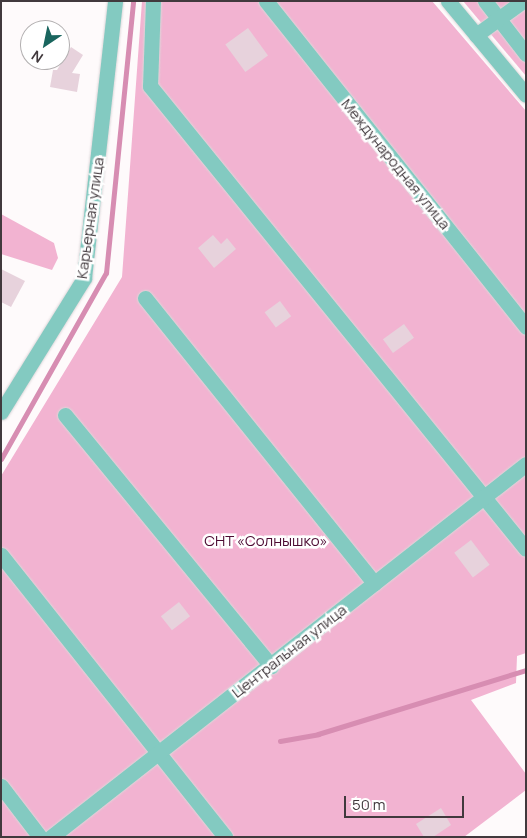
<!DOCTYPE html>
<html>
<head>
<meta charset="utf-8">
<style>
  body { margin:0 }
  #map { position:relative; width:527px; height:838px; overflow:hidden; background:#fefafb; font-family:Manrope,sans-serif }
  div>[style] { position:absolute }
  .green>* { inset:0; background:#f2b3d1 }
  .stream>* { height:5px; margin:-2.5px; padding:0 2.5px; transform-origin:2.5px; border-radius:2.5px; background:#d78db2 }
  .building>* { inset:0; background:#e7d2dc; transform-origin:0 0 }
  .roads { filter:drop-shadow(0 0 1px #dcd7d9) drop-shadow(0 0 1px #dcd7d9) }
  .minor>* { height:15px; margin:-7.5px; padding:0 7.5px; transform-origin:7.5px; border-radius:7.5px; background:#83cac1 }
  span { translate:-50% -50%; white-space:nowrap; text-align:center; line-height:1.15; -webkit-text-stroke:5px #fff; paint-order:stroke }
  .street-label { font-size:15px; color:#41393d }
  .park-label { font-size:15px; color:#4c0a32 }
  .frame { position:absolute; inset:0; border:2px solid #41393d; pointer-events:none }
  .north { position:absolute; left:20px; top:20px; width:50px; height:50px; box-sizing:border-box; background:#fff; border:1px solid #b3b0b1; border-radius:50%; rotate:214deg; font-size:14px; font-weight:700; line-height:20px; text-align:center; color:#41393d }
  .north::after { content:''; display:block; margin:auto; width:18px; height:22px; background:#19655e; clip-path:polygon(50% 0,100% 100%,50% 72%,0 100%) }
  .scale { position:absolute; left:344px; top:796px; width:120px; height:22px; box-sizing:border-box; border:2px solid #41393d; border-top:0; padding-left:6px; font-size:15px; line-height:18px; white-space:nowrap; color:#41393d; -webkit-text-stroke:4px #fff; paint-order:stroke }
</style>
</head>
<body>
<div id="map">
  <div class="green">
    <div style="clip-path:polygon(142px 1px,432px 1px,526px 111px,526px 653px,517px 656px,516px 683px,471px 700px,526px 774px,526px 790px,464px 837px,1px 837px,1px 476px,122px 277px)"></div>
    <div style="clip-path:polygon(463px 1px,526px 1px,526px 76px)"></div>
    <div style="clip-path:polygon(1px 214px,54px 243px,58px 258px,52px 270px,1px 254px)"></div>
  </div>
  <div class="stream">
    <div style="left:1px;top:459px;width:214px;rotate:-60.6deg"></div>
    <div style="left:106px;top:273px;width:273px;rotate:-84.3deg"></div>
    <div style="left:280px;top:741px;width:39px;rotate:-10deg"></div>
    <div style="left:318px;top:734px;width:218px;rotate:-17.1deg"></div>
  </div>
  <div class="building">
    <div style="left:248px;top:28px;width:34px;height:28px;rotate:54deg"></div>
    <div style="clip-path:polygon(71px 47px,83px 55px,72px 73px,80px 74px,77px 92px,50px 87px,53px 70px,57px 70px)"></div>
    <div style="clip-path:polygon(213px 235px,221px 244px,227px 238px,236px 249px,214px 268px,198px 248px)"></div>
    <div style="clip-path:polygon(1px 269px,25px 281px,11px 307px,1px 302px)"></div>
    <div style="left:280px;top:301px;width:19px;height:19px;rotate:54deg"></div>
    <div style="left:404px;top:324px;width:17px;height:26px;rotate:54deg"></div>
    <div style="left:471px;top:540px;width:31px;height:21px;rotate:53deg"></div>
    <div style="left:179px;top:602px;width:18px;height:23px;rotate:52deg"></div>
    <div style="clip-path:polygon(441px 808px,451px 825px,433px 837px,424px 837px,416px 824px)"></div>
  </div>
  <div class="roads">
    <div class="minor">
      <div style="left:153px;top:1px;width:85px;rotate:92deg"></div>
      <div style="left:150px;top:86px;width:596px;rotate:50.92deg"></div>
      <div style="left:266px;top:1px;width:417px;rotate:51.4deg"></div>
      <div style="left:448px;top:1px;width:122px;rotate:50.3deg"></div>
      <div style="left:485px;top:1px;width:67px;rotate:52.3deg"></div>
      <div style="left:476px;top:35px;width:58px;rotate:-35.9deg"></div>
      <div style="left:145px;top:298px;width:366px;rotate:51.2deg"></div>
      <div style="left:1px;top:412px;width:158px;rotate:-58.2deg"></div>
      <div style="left:84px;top:278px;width:279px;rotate:-83.6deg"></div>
      <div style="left:65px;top:415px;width:325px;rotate:50.6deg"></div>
      <div style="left:1px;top:555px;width:360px;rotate:51.5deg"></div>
      <div style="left:1px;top:786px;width:64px;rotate:52.6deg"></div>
      <div style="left:51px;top:837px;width:604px;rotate:-38.14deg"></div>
    </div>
  </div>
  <div class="street-label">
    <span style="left:396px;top:164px;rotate:51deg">Международная улица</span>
    <span style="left:90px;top:218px;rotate:-82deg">Карьерная улица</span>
    <span style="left:289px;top:651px;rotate:-38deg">Центральная улица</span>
  </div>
  <div class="park-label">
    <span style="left:266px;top:541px">СНТ «Солнышко»</span>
  </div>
  <div class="frame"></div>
  <div class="north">N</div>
  <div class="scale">50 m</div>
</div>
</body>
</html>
